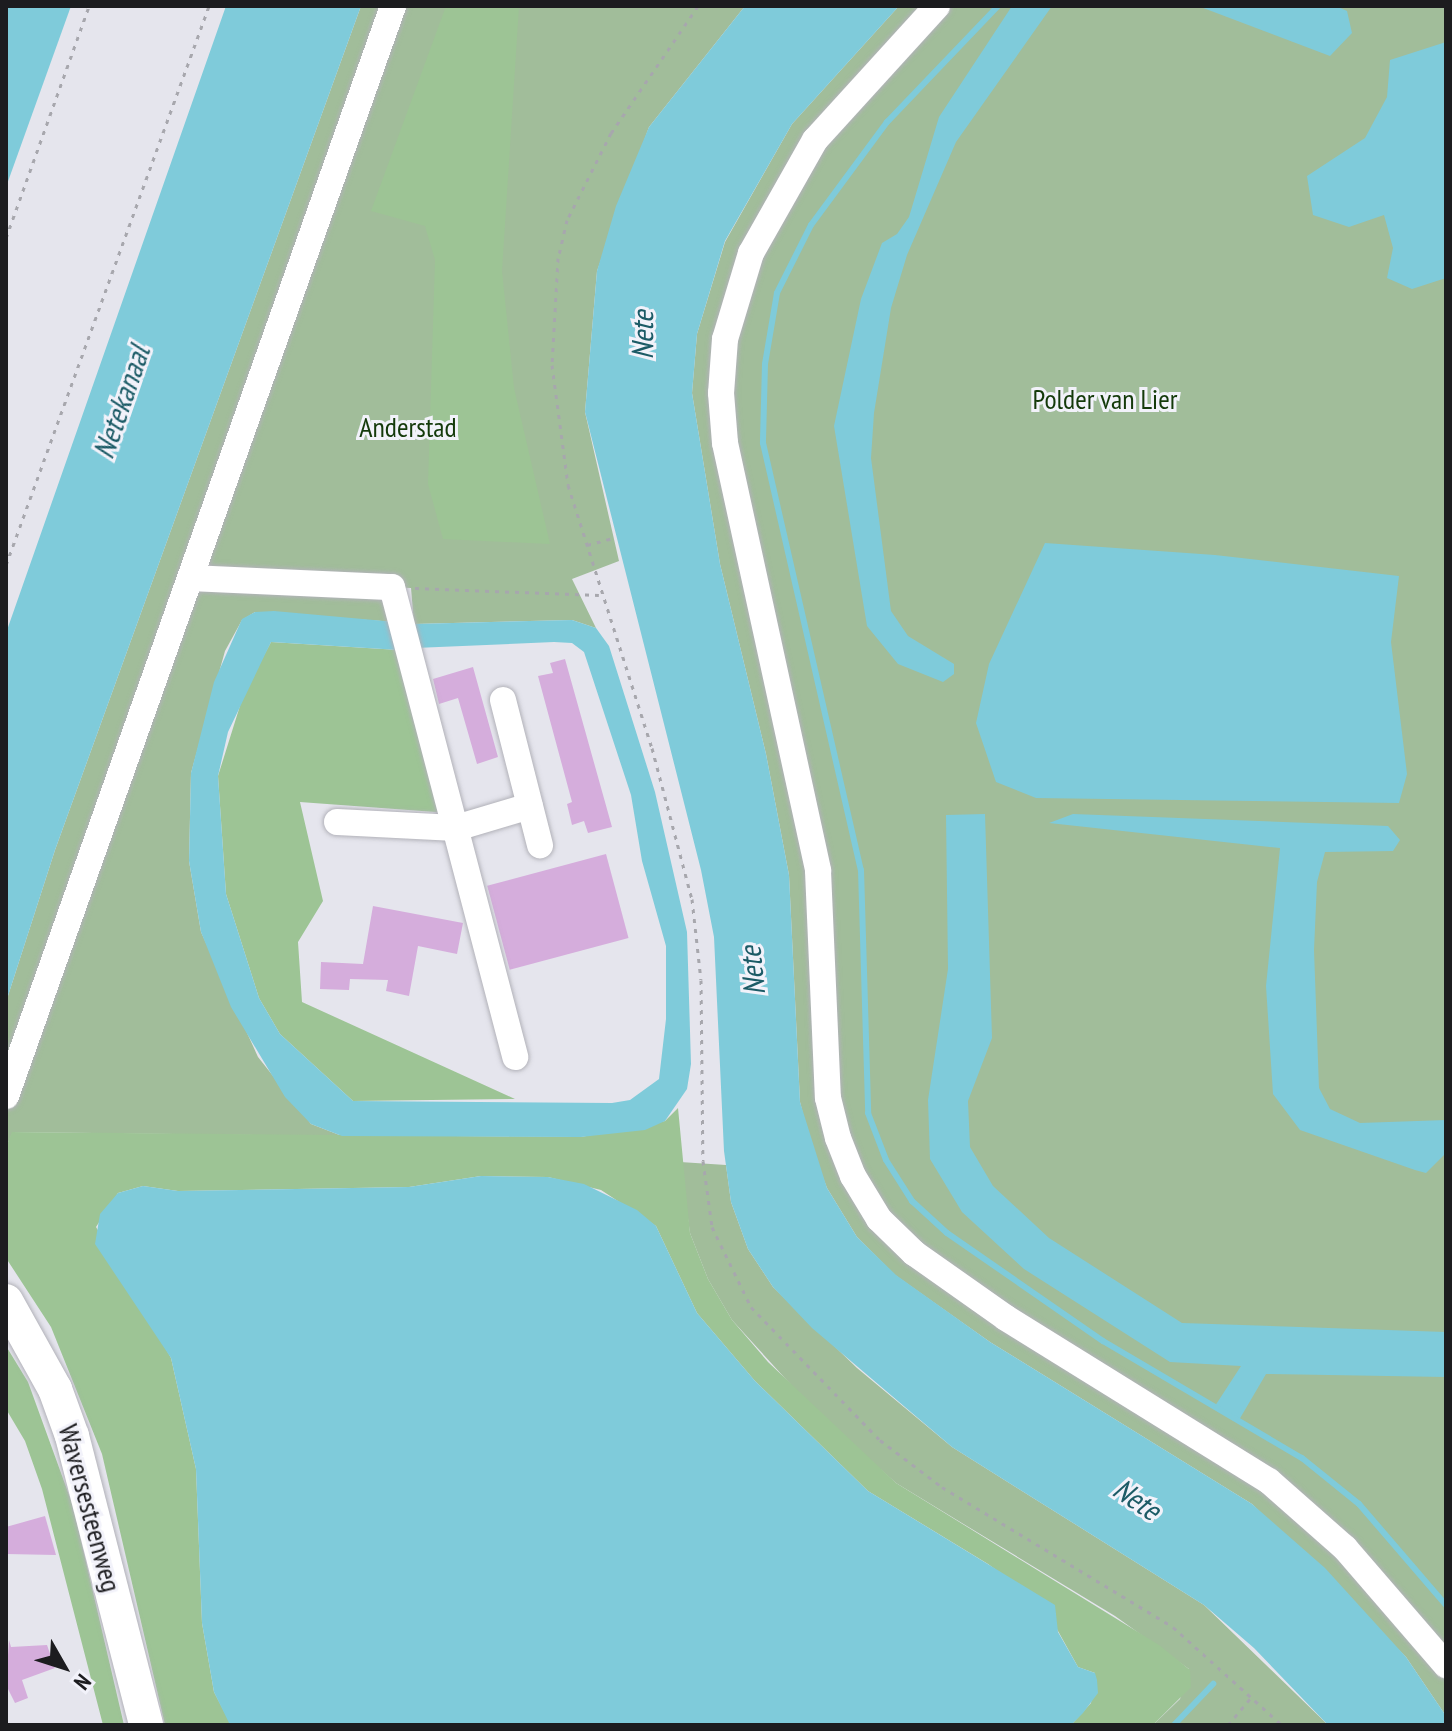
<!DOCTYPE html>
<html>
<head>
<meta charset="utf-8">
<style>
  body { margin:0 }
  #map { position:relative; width:1452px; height:1731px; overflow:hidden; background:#e5e5ed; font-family:"PT Sans Narrow",sans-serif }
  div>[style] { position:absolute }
  .green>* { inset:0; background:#a1bd9a }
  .forest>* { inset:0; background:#9dc495 }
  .water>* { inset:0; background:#7fcbda }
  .stream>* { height:6px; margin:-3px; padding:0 3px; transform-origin:3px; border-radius:3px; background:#7fcbda }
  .building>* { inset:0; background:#d5addc; transform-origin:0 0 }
  .path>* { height:3px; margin-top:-1.5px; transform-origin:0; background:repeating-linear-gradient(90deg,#a7a7ad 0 4px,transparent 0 10px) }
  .roads { filter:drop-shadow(0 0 2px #b2b2b9) drop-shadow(0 0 2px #b2b2b9) }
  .minor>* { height:26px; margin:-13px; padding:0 13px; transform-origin:13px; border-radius:13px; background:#fff }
  .major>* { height:34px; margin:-17px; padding:0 17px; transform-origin:17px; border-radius:17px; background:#fff }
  span { translate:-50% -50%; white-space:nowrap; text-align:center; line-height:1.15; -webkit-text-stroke:6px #f2f2fa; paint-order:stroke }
  .park-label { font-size:28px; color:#143a0a }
  .street-label { font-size:28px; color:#1c1c1f }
  .water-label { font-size:30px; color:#1c5b66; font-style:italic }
  .frame { position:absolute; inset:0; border:8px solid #1c1c1f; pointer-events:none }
  .north { position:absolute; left:24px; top:1627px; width:80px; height:80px; -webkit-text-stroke:6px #f2f2fa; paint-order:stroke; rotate:129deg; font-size:22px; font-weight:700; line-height:32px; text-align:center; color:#1c1c1f }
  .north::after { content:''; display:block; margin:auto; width:28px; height:36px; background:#1c1c1f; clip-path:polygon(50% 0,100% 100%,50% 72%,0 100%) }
</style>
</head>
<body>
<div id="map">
  <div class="green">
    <div style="clip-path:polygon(361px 6px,745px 6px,649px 127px,597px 271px,585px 412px,619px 561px,572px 579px,596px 628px,572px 620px,414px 624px,411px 588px,381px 587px,396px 622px,255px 612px,242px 620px,225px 651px,191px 773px,189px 861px,201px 932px,258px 1057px,311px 1124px,342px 1136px,13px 1132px,6px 1147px,6px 1002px,55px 850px)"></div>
    <div style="clip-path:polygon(899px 6px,1446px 6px,1446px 1716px,1406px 1657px,1252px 1504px,990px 1342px,895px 1275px,857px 1237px,827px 1188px,811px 1146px,800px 1102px,789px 875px,766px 754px,720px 564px,692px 393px,697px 334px,725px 242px,792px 124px)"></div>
    <div style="clip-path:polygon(680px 1162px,726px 1165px,731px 1202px,748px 1249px,773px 1287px,857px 1368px,952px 1447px,1204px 1605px,1328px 1725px,1153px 1725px,1180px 1699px,1189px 1669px,1115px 1616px,896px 1483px,814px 1410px,732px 1320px,708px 1279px,690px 1233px)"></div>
  </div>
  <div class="forest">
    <div style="clip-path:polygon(446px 6px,519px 6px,502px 271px,514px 388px,550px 544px,443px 539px,428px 484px,435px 260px,425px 226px,371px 211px)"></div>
    <div style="clip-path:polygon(271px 642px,399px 650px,449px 813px,300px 802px,323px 901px,298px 942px,302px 1002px,515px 1099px,353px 1101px,280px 1034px,259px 998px,226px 894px,218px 776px,244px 693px)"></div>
    <div style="clip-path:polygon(678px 1108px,690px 1233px,708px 1279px,732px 1320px,768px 1362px,896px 1483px,1159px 1645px,1190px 1670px,1191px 1687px,1153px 1725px,1071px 1725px,1091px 1703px,1095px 1673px,1078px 1667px,1053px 1622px,1056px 1614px,988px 1564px,868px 1491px,755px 1381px,697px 1313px,656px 1226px,601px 1190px,548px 1177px,481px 1176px,409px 1187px,178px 1191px,143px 1186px,118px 1193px,96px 1227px,171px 1358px,196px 1469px,202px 1623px,214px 1692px,231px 1725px,165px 1725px,102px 1454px,51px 1327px,6px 1258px,6px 1147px,12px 1132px,581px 1137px,665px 1121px)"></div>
    <div style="clip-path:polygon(6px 1346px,28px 1382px,73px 1506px,124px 1725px,103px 1725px,42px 1489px,25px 1441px,6px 1409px)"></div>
  </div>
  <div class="water">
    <div style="clip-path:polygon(6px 6px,71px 6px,6px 187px)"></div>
    <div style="clip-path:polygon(226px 6px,361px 6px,55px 850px,6px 1002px,6px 633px)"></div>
    <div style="clip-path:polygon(745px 6px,899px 6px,792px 124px,725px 241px,697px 334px,692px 393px,720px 564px,766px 754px,789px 875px,800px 1102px,827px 1188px,857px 1237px,896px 1275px,990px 1342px,1252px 1504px,1325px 1568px,1406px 1657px,1446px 1716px,1446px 1725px,1328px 1725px,1254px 1648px,1204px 1605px,952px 1447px,812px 1328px,773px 1287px,748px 1249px,731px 1202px,724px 1151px,714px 937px,701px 870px,585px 412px,597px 271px,616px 206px,649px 127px)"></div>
    <div style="clip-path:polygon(1012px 6px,1052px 6px,956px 142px,907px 255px,891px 308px,874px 413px,871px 458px,891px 611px,908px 636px,954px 664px,954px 674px,943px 682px,898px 664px,867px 626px,834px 426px,861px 299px,882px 243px,897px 234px,909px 217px,939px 117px)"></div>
    <div style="clip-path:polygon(1198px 6px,1336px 6px,1347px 11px,1352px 33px,1330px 56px)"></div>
    <div style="clip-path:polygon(1446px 42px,1446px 278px,1412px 289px,1387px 278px,1393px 248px,1384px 215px,1349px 227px,1313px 215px,1307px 176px,1365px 138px,1387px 97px,1390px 60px)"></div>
    <div style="clip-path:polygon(1045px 543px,1215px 555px,1399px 576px,1391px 642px,1407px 774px,1399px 803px,1036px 798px,996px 782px,976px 723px,989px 664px)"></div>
    <div style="clip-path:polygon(274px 611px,396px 622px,399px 650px,271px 642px,228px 732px,218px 776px,226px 894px,259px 998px,280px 1034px,353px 1101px,612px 1103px,630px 1100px,659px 1079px,666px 1019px,666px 946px,642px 861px,631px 795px,584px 652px,572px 643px,554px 642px,415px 648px,414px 624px,572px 620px,596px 628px,609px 646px,655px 792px,687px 932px,691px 1064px,687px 1089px,665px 1121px,645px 1130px,581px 1137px,342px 1136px,311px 1124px,285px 1097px,231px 1007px,201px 932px,189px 861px,191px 773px,214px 682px,242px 619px,255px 612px)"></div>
    <div style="clip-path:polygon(985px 814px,992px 1038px,968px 1101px,970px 1147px,993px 1186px,1049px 1238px,1182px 1323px,1446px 1332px,1446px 1377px,1266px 1374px,1239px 1420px,1215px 1406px,1241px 1366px,1170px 1362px,1024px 1269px,962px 1212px,930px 1159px,928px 1100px,948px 969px,946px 815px)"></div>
    <div style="clip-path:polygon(1073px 814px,1388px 826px,1400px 840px,1393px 851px,1325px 852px,1317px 882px,1314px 950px,1319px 1088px,1330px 1109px,1360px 1123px,1446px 1120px,1446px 1153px,1426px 1173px,1415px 1170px,1300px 1130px,1273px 1094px,1266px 986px,1280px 848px,1049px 823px)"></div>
    <div style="clip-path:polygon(481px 1176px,548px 1177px,584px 1184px,637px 1210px,656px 1226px,697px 1313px,755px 1381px,868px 1491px,1055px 1605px,1058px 1632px,1078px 1667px,1095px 1673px,1097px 1680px,1098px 1693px,1083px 1713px,1071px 1725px,230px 1725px,214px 1692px,202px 1623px,196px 1469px,171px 1358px,95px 1244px,100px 1214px,118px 1193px,143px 1186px,178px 1191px,409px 1187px)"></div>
  </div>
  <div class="stream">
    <div style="left:998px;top:6px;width:161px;rotate:133.7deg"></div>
    <div style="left:887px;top:122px;width:128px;rotate:126.4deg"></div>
    <div style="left:811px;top:225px;width:76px;rotate:116.6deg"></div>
    <div style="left:777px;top:293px;width:72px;rotate:99.6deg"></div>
    <div style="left:765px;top:364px;width:79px;rotate:91.5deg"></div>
    <div style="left:763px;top:443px;width:438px;rotate:77.1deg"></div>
    <div style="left:861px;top:870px;width:243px;rotate:88.3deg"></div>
    <div style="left:868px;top:1113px;width:50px;rotate:69deg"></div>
    <div style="left:886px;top:1160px;width:49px;rotate:57.6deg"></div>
    <div style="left:912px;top:1201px;width:47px;rotate:42.4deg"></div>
    <div style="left:947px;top:1233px;width:190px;rotate:34.7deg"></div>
    <div style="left:1103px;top:1341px;width:231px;rotate:30.5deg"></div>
    <div style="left:1302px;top:1458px;width:73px;rotate:38.9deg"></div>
    <div style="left:1359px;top:1504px;width:133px;rotate:49.3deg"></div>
    <div style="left:1174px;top:1725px;width:57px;rotate:-46.4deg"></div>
  </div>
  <div class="building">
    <div style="clip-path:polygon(565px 659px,612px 827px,588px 833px,584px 821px,572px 825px,567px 804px,572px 802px,538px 676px,553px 673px,550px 663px)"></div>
    <div style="clip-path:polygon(473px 667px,498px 757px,477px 764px,458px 698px,439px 704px,433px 679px)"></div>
    <div style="left:606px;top:854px;width:87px;height:123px;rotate:75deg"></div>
    <div style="clip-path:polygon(373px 906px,463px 923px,457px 954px,418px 946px,409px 996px,386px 991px,388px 980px,350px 979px,349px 990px,320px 989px,321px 962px,363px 964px)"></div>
    <div style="clip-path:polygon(45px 1516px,56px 1555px,6px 1554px,6px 1527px)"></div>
    <div style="clip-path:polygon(9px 1640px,11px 1647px,47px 1645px,55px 1668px,22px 1680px,28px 1698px,15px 1703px,6px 1685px)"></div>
  </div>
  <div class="path">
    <div style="left:698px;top:6px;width:154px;rotate:124.4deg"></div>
    <div style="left:611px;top:133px;width:97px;rotate:116.8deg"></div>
    <div style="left:567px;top:220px;width:39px;rotate:103deg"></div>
    <div style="left:558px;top:258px;width:107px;rotate:93.2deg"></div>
    <div style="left:552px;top:365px;width:121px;rotate:82.4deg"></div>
    <div style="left:568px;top:485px;width:276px;rotate:72.3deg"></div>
    <div style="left:652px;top:748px;width:156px;rotate:75.2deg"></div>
    <div style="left:692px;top:899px;width:81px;rotate:83.7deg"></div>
    <div style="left:701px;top:980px;width:181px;rotate:89.4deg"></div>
    <div style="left:703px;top:1161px;width:67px;rotate:82.2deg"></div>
    <div style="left:712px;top:1227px;width:89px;rotate:64deg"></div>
    <div style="left:751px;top:1307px;width:185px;rotate:45.9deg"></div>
    <div style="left:880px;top:1440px;width:78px;rotate:37.2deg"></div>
    <div style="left:942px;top:1487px;width:270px;rotate:31.2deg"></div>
    <div style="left:1173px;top:1627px;width:147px;rotate:42deg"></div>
    <div style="left:6px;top:238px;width:246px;rotate:-70.3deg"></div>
    <div style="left:587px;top:545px;width:27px;rotate:-15deg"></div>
    <div style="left:6px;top:565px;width:595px;rotate:-70.04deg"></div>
    <div style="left:415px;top:588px;width:184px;rotate:2.2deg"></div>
    <div style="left:1228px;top:1725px;width:38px;rotate:-50deg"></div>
  </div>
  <div class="roads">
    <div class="minor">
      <div style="left:937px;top:6px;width:181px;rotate:132.3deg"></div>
      <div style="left:815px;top:140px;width:130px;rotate:119.5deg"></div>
      <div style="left:751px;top:253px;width:90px;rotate:106.8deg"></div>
      <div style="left:725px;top:339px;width:54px;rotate:94.2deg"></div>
      <div style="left:721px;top:393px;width:50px;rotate:85.4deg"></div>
      <div style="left:725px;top:443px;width:438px;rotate:77.7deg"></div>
      <div style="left:818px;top:871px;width:227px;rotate:87.5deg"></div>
      <div style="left:828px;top:1098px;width:41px;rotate:76deg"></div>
      <div style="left:838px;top:1138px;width:41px;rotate:68.5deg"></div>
      <div style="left:853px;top:1176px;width:50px;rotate:58.8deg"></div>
      <div style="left:879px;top:1219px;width:49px;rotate:44.2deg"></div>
      <div style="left:914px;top:1253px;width:113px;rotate:35.2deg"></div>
      <div style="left:1006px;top:1318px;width:309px;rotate:31.8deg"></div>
      <div style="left:1269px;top:1481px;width:101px;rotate:41.4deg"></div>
      <div style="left:1345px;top:1548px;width:155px;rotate:49.2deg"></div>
      <div style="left:192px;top:578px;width:200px;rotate:2.6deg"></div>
      <div style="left:392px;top:587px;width:486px;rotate:75.3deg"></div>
      <div style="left:503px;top:700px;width:150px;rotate:75.7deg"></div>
      <div style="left:337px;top:822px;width:119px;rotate:2.9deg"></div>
      <div style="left:456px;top:828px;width:77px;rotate:-16.6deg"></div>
      <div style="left:6px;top:1096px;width:1157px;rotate:-70.45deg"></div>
    </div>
    <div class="major">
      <div style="left:6px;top:1301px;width:101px;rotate:60.9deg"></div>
      <div style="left:55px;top:1389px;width:50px;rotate:70.1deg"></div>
      <div style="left:72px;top:1436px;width:298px;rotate:75.6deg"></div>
    </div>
  </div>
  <div class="park-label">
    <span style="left:1105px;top:399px">Polder van Lier</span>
    <span style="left:408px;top:427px">Anderstad</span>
  </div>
  <div class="street-label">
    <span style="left:90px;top:1508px;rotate:75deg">Waversesteenweg</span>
  </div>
  <div class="water-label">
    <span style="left:642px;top:335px;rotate:-90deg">Nete</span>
    <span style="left:121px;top:402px;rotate:-71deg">Netekanaal</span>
    <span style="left:752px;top:971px;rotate:-96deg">Nete</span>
    <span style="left:1137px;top:1499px;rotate:34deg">Nete</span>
  </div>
  <div class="frame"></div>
  <div class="north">N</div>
</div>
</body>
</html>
